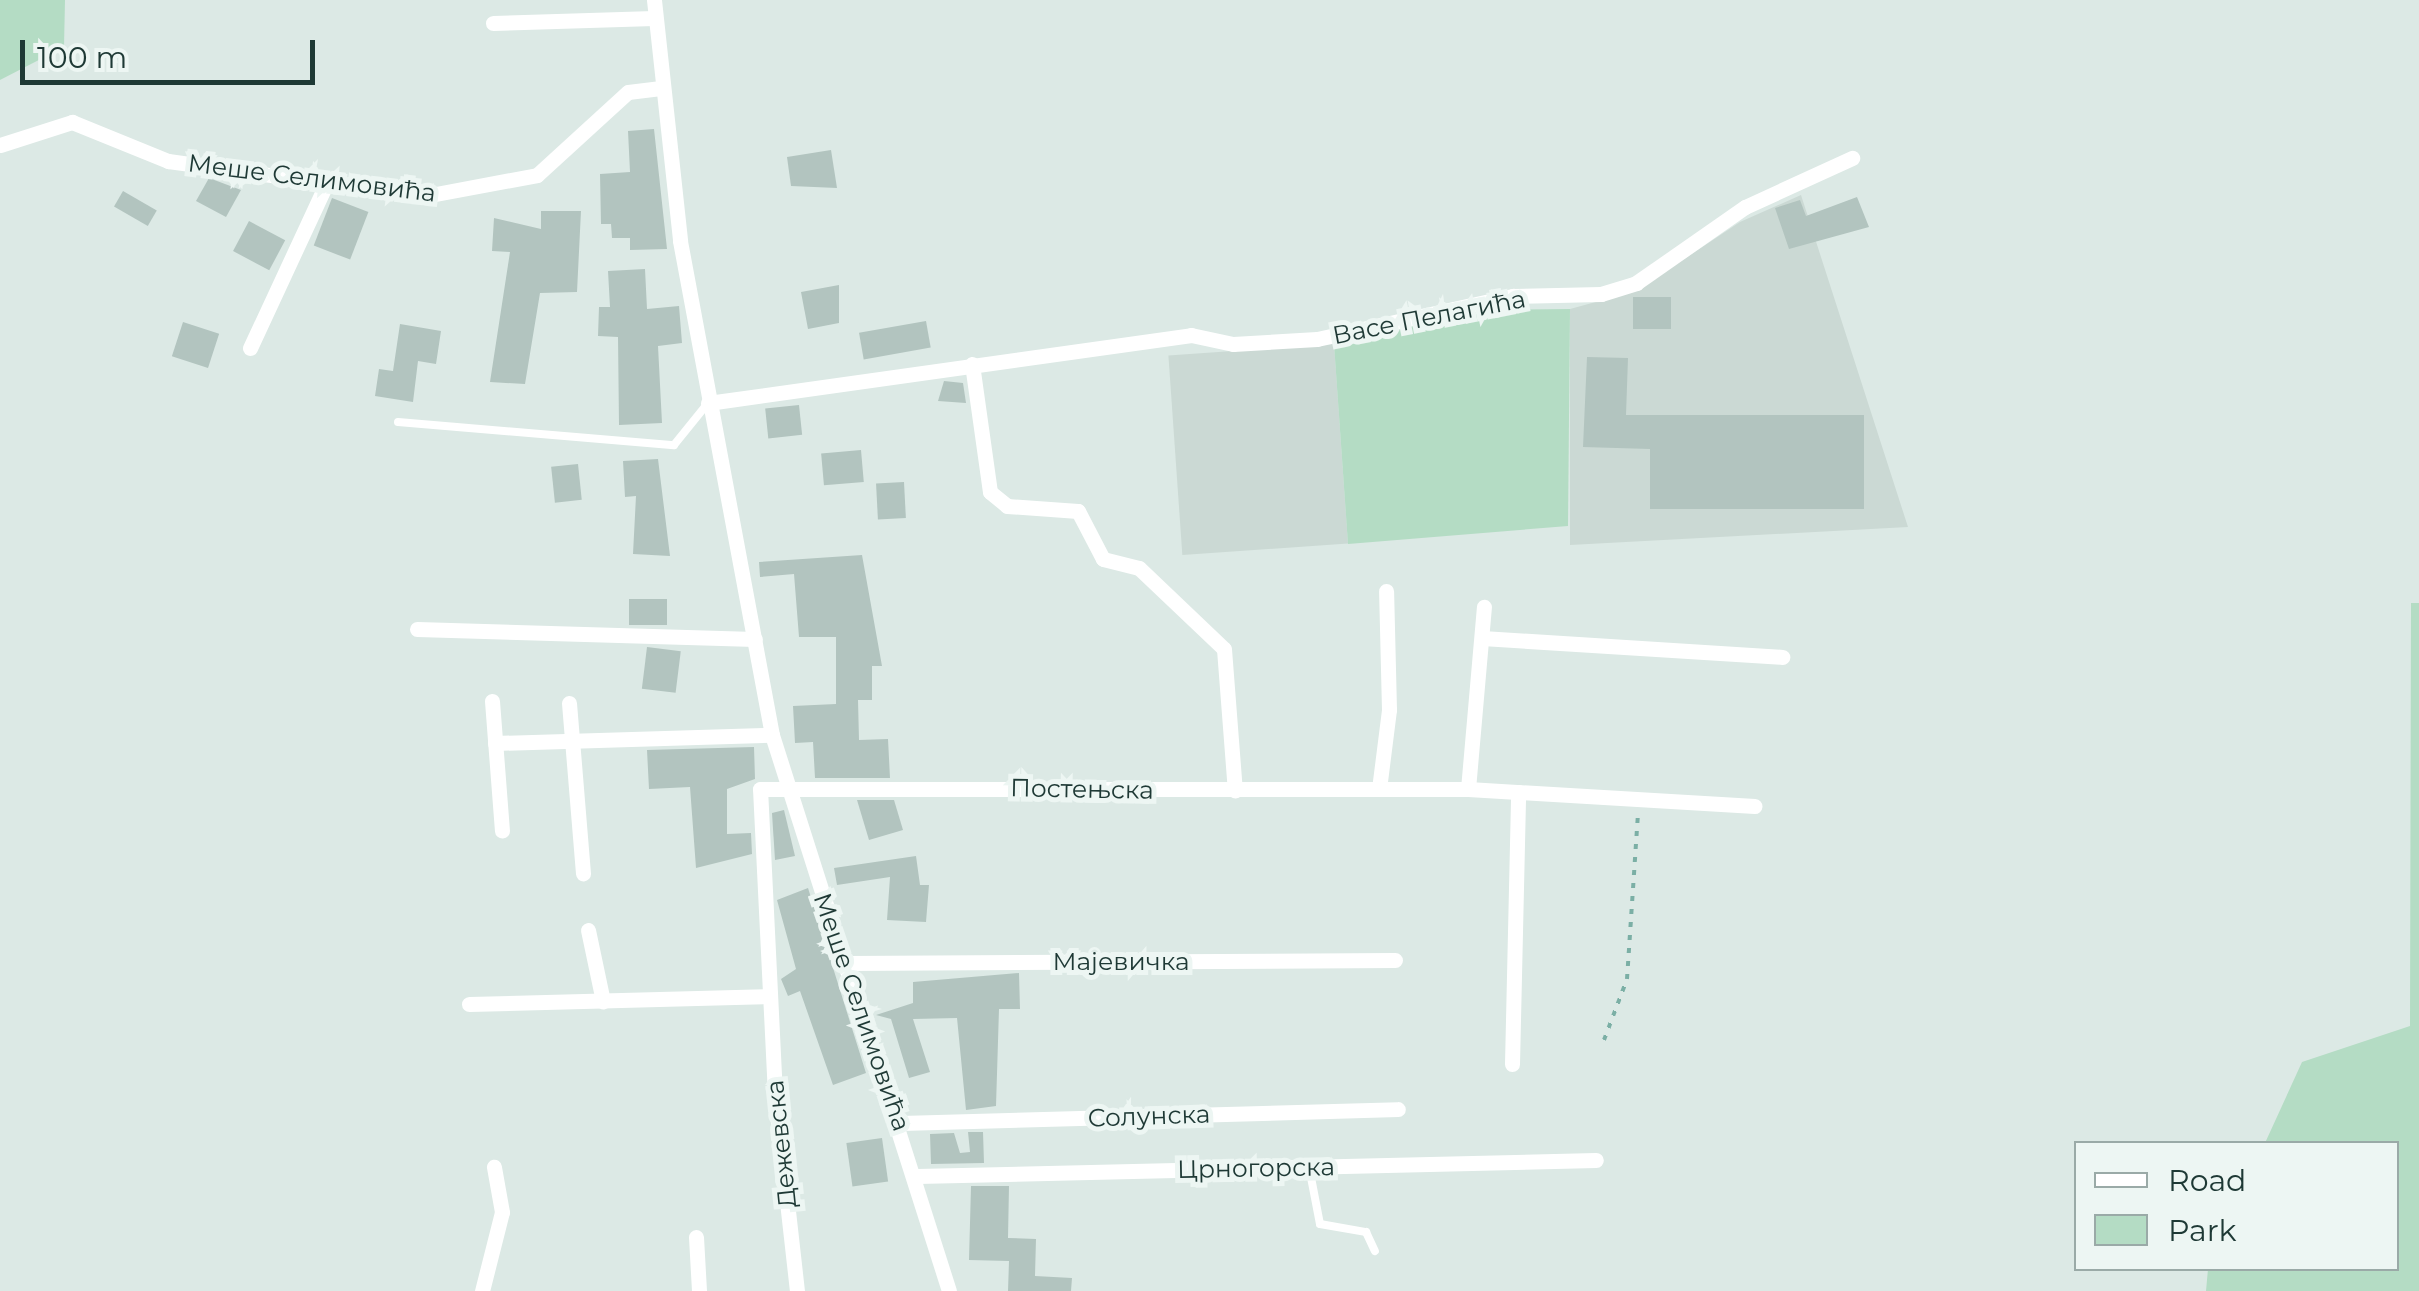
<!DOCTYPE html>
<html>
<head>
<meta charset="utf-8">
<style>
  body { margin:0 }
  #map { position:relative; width:2419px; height:1291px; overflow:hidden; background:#dce9e5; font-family:Montserrat,sans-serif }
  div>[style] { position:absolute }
  .built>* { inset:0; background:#cbd9d4; transform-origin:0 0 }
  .green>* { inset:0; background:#b4dcc4 }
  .building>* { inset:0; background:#b2c4bf; transform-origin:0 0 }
  .path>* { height:4px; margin-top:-2px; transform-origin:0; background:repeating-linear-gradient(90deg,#7bafa5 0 5px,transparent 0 13px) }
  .lane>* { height:8px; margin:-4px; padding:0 4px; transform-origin:4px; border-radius:4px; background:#fff }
  .street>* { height:15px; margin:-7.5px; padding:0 7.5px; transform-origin:7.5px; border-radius:7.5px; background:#fff }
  span { translate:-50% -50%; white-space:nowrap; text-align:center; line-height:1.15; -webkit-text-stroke:10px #edf6f3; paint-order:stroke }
  .street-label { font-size:25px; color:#1e3935 }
  .legend { position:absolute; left:2074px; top:1141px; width:325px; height:130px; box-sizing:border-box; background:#edf6f3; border:2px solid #9aaaa7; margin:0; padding:12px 18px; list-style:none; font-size:30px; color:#1e3935 }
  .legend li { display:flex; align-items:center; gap:20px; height:50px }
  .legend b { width:50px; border:2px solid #9aaaa7 }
  .scale { position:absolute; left:20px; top:40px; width:295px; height:45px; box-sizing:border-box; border:5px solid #1e3935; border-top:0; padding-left:12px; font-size:30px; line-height:35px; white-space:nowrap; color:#1e3935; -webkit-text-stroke:8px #edf6f3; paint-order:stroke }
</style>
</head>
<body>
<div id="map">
  <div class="built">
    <div style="clip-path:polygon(1801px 195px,1908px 527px,1570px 545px,1570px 309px,1636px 291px,1740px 222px)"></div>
    <div style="left:1334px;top:344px;width:200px;height:166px;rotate:86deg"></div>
  </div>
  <div class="green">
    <div style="clip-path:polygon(0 0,65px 0,64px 47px,0 80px)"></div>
    <div style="clip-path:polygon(1570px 309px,1568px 526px,1348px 544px,1334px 344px,1479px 310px)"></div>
    <div style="clip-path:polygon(2411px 603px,2419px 603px,2419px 1291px,2206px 1291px,2208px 1269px,2396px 1268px,2396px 1144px,2265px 1143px,2302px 1062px,2410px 1026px)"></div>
  </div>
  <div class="building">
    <div style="clip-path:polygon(654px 129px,667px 249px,630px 250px,630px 238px,612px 238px,611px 224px,601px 224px,600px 174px,630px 172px,628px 131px)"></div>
    <div style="clip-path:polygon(831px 150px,837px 188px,791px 186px,787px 157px)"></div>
    <div style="clip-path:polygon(209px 178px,241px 190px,226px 217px,196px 201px)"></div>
    <div style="left:123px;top:191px;width:39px;height:18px;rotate:30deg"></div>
    <div style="clip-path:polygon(1857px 197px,1869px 227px,1789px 249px,1775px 208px,1800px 200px,1806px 216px)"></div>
    <div style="left:332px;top:198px;width:39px;height:51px;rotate:21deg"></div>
    <div style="clip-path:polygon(541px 211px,581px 211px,577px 292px,540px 293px,525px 384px,490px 382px,510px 252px,492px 251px,494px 218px,541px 229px)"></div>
    <div style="left:249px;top:221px;width:41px;height:34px;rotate:28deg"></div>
    <div style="clip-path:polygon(645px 269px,647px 309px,679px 306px,682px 343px,658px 346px,662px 423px,619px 425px,618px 337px,598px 336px,599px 307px,610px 307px,608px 271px)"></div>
    <div style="clip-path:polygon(839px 285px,839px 323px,808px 329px,801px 292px)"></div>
    <div style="left:1633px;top:297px;width:38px;height:32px"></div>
    <div style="left:926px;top:321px;width:27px;height:68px;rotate:80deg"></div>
    <div style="left:183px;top:322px;width:38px;height:36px;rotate:18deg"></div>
    <div style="clip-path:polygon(400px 324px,441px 331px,436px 364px,418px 361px,413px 402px,375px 396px,379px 369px,393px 371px)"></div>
    <div style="clip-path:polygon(1587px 357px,1628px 358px,1626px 415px,1864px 415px,1864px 509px,1650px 509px,1650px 449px,1583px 447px)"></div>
    <div style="clip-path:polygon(944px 381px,963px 383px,966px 403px,938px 401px)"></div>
    <div style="left:799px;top:405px;width:30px;height:34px;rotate:84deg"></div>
    <div style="left:861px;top:450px;width:32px;height:40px;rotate:85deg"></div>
    <div style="clip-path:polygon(658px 459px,670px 556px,633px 554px,636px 496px,625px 497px,623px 461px)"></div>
    <div style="left:578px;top:464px;width:36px;height:27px;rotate:84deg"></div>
    <div style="left:904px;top:482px;width:36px;height:28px;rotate:87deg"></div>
    <div style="clip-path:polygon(862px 555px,882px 666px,872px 666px,872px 700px,858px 700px,859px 740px,888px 739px,890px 778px,815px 778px,813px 742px,795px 743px,793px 706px,836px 704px,836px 637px,799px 637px,794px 574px,760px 577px,759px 562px)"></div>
    <div style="left:667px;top:599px;width:26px;height:38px;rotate:90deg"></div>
    <div style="left:647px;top:647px;width:34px;height:42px;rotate:7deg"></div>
    <div style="clip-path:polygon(754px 747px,755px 779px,727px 789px,727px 834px,751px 833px,752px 854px,696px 868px,690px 787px,649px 789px,647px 750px)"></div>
    <div style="clip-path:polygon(857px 800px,894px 800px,903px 830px,869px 840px)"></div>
    <div style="clip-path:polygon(784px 810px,795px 856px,775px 860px,772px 813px)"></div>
    <div style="clip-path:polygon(916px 856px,920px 885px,929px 885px,926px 922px,887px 920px,890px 877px,837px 885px,834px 868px)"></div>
    <div style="clip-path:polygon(808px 888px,866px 1073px,833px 1085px,800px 991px,788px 996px,781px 979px,796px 969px,777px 900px)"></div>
    <div style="clip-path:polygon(1019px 973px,1020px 1009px,999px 1009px,996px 1106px,966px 1110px,957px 1018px,913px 1019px,930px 1072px,909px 1078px,891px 1019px,876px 1015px,913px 1003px,913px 982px)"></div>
    <div style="clip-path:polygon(968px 1132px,983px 1132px,984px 1163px,931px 1164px,930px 1134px,954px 1133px,960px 1153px,970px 1152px)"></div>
    <div style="left:882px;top:1138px;width:44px;height:36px;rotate:82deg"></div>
    <div style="clip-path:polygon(971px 1186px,1009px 1186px,1008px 1238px,1036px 1239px,1035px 1276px,1072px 1278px,1071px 1291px,1008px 1291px,1009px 1261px,969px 1260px)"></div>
  </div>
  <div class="path">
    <div style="left:1604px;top:1040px;width:65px;rotate:-69.3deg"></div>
    <div style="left:1627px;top:979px;width:165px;rotate:-86.2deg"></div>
  </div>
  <div class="lane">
    <div style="left:398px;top:422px;width:277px;rotate:4.8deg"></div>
    <div style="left:674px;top:445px;width:54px;rotate:-51deg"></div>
    <div style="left:1309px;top:1167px;width:58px;rotate:79.1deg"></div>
    <div style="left:1320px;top:1224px;width:47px;rotate:9.9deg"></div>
    <div style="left:1366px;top:1232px;width:21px;rotate:65deg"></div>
  </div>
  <div class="street">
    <div style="left:654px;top:0;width:242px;rotate:83.8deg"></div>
    <div style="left:680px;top:241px;width:502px;rotate:79.45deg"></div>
    <div style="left:772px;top:735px;width:583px;rotate:72.34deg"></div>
    <div style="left:493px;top:23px;width:161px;rotate:-1.8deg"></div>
    <div style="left:0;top:145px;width:76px;rotate:-17.7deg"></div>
    <div style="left:72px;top:122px;width:104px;rotate:22.1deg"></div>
    <div style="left:168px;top:161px;width:259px;rotate:7.8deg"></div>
    <div style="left:425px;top:196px;width:114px;rotate:-10.6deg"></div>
    <div style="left:537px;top:175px;width:123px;rotate:-42.4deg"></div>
    <div style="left:628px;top:92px;width:33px;rotate:-7deg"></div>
    <div style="left:250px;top:348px;width:183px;rotate:-65.1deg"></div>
    <div style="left:972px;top:364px;width:129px;rotate:82deg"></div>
    <div style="left:990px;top:492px;width:22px;rotate:39deg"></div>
    <div style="left:1007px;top:506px;width:71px;rotate:4deg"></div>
    <div style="left:1078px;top:511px;width:54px;rotate:62.5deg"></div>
    <div style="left:1103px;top:559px;width:37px;rotate:14deg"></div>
    <div style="left:1139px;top:568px;width:117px;rotate:43.6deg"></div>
    <div style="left:1224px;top:649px;width:142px;rotate:85.6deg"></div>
    <div style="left:708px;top:403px;width:488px;rotate:-8deg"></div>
    <div style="left:1191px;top:335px;width:43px;rotate:12.1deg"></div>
    <div style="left:1233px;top:344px;width:84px;rotate:-3.4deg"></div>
    <div style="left:1317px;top:339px;width:201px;rotate:-12.4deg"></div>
    <div style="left:1513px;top:296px;width:88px;rotate:-1.3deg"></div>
    <div style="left:1601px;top:294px;width:37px;rotate:-17deg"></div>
    <div style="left:1636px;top:283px;width:133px;rotate:-34.9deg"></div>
    <div style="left:1745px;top:207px;width:118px;rotate:-24.6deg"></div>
    <div style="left:417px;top:629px;width:338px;rotate:1.7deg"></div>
    <div style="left:1482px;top:638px;width:301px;rotate:3.6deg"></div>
    <div style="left:492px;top:701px;width:130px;rotate:85.6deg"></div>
    <div style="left:569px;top:703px;width:171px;rotate:85.3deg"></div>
    <div style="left:495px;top:743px;width:277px;rotate:-1.7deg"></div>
    <div style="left:1379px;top:789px;width:80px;rotate:-82.8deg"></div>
    <div style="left:1389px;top:710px;width:119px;rotate:-91.4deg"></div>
    <div style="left:1468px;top:789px;width:183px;rotate:-85deg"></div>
    <div style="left:588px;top:930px;width:73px;rotate:78.1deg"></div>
    <div style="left:847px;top:963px;width:548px;rotate:-0.31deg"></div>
    <div style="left:469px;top:1004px;width:301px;rotate:-1.5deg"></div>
    <div style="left:1512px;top:1064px;width:272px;rotate:-88.7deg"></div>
    <div style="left:901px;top:1123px;width:497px;rotate:-1.6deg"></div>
    <div style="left:917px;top:1176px;width:679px;rotate:-1.35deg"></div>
    <div style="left:696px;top:1237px;width:54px;rotate:86.8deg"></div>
    <div style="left:482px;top:1291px;width:81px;rotate:-75.8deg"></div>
    <div style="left:502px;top:1212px;width:46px;rotate:-100.1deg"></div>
    <div style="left:797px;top:1291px;width:197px;rotate:-96.4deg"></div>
    <div style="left:775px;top:1095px;width:306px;rotate:-92.8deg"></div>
    <div style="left:760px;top:789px;width:708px"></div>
    <div style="left:1468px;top:789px;width:287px;rotate:3.4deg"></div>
  </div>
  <div class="street-label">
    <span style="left:312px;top:178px;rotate:7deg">Меше Селимовића</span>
    <span style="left:1429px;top:317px;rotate:-11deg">Васе Пелагића</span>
    <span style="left:1082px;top:789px;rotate:1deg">Постењска</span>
    <span style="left:1121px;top:961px">Мајевичка</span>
    <span style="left:862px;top:1012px;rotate:71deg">Меше Селимовића</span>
    <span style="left:1149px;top:1116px;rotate:-2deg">Солунска</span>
    <span style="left:781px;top:1144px;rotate:-96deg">Дежевска</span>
    <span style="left:1256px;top:1168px;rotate:-1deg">Црногорска</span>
  </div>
  <ul class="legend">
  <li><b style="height:12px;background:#fff"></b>Road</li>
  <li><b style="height:28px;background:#b4dcc4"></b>Park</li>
  </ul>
  <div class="scale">100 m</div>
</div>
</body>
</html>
